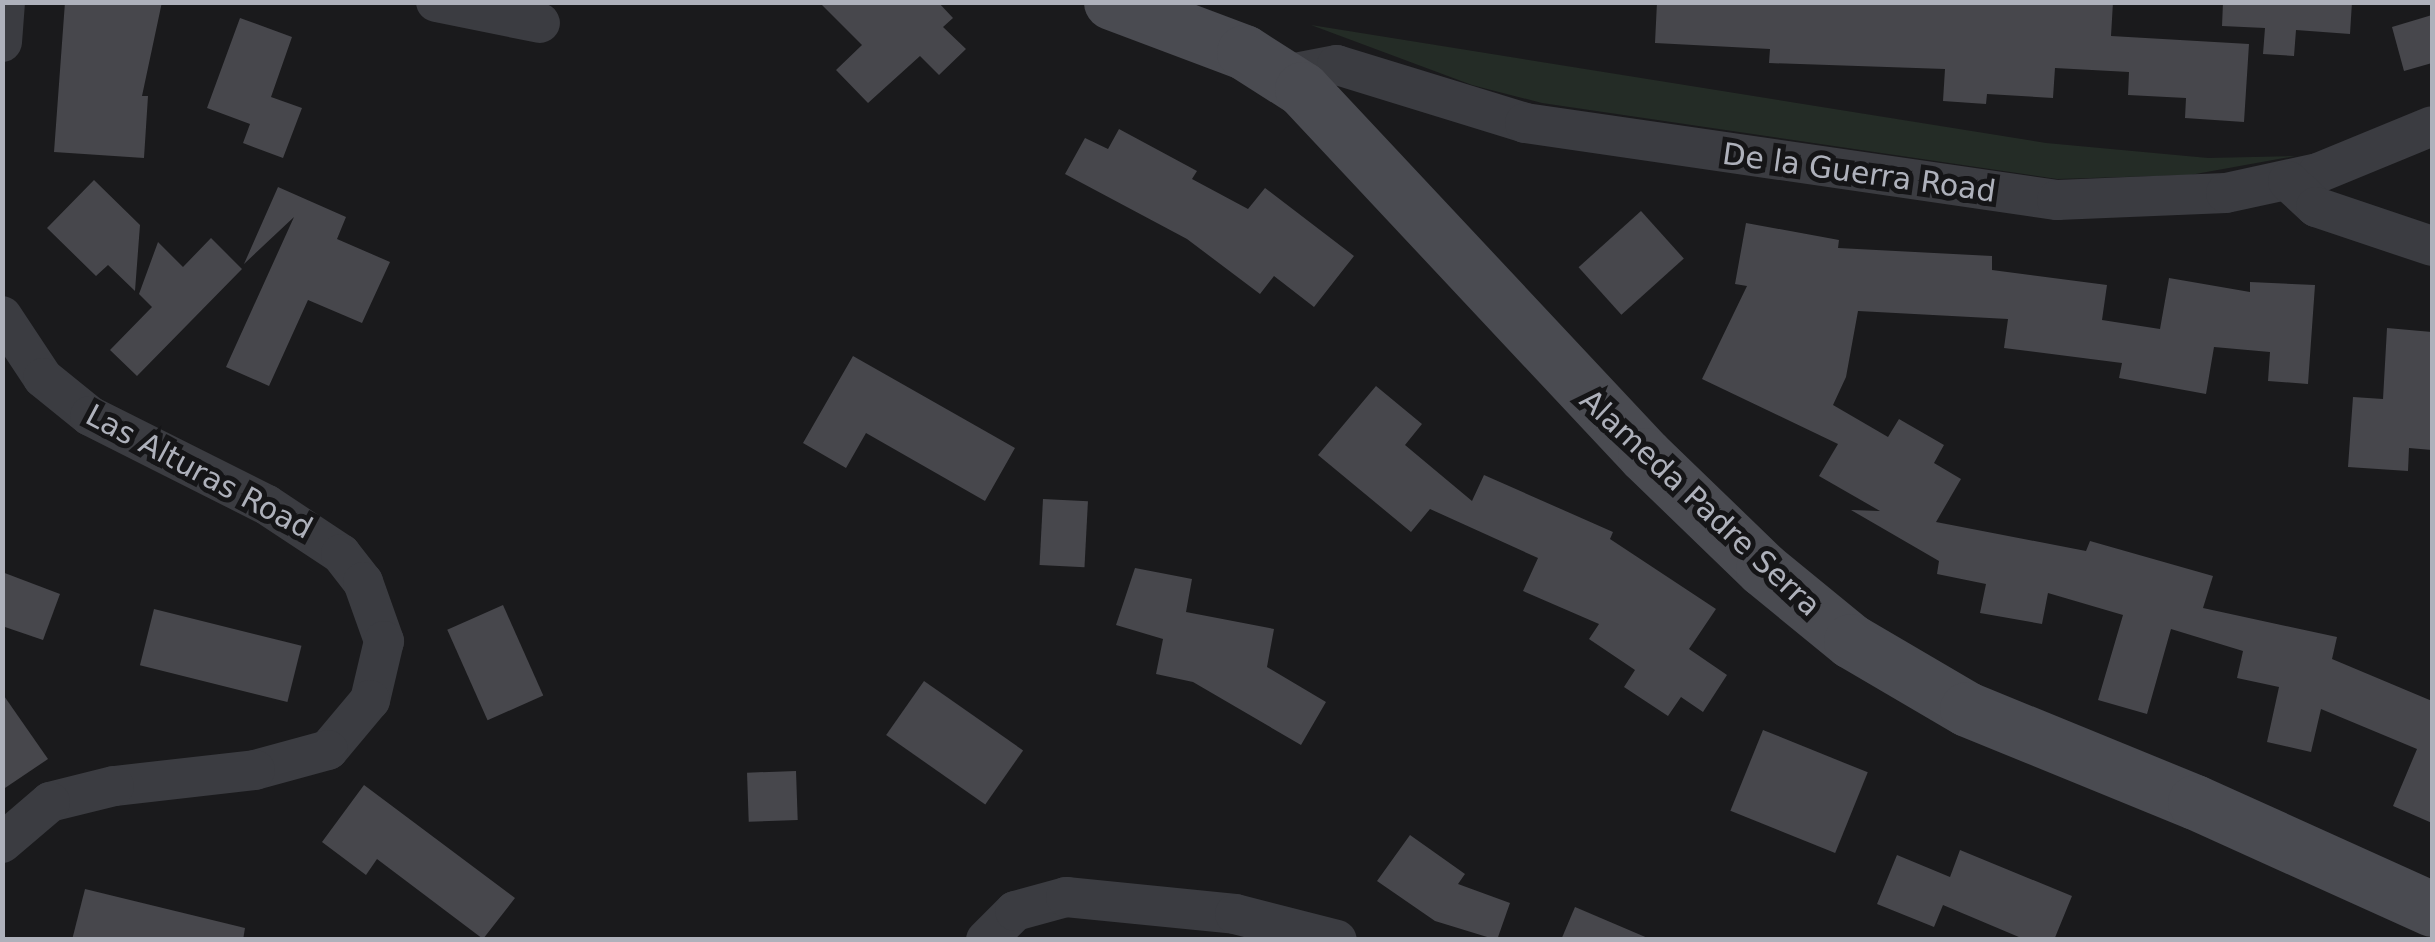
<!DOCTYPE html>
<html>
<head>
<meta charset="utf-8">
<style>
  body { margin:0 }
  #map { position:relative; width:2435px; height:942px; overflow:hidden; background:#1a1a1c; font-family:"DejaVu Sans",sans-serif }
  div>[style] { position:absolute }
  .green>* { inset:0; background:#242c26 }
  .building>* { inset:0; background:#47474c; transform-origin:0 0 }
  .street>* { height:40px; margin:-20px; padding:0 20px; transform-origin:20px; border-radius:20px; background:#3b3c41 }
  .secondary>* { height:55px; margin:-27.5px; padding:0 27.5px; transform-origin:27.5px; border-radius:27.5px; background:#4a4b51 }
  span { translate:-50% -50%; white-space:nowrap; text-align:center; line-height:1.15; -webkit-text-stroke:10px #151517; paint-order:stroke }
  .street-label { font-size:30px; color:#aeb1bb }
  .frame { position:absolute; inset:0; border:5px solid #aeb1bb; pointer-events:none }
</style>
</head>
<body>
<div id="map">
  <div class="green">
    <div style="clip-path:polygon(1311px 25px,2046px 143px,2208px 158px,2295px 156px,2190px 175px,2057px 179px,1542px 103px,1472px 85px)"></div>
  </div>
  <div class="building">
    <div style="clip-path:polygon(65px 2px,162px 2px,142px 96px,148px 96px,144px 158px,54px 152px)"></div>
    <div style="clip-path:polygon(819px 2px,938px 2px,953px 18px,943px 27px,966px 49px,939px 75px,920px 56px,868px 103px,836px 70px,862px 45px)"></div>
    <div style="clip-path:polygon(1657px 2px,2113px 2px,2111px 36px,2249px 44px,2244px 122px,2185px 118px,2186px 98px,2128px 95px,2129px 72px,2055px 68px,2053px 98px,1987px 94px,1986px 104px,1943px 101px,1945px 69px,1769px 63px,1770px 49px,1655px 43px)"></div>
    <div style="clip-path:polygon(2223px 2px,2352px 2px,2350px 34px,2296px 30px,2294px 56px,2263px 54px,2265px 28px,2222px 26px)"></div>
    <div style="clip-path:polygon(2432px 15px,2432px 63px,2404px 71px,2392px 27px)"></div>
    <div style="clip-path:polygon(240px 18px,292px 37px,271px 97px,302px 108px,283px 158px,243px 143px,250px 124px,207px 108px)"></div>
    <div style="clip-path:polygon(1119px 129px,1197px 171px,1192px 179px,1248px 209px,1265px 188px,1354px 256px,1314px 307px,1274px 276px,1260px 294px,1187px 239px,1065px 174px,1085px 138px,1108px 149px)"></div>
    <div style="clip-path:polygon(94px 180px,140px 225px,135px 291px,108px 265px,96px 276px,47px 228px)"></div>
    <div style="clip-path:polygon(278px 187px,346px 217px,337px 239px,390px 262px,362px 323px,308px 300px,269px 386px,226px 367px,294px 217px,244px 264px)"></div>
    <div style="left:1641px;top:211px;width:64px;height:84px;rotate:48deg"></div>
    <div style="clip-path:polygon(1746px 223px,1839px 240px,1838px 248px,1992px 256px,1992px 270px,2107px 285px,2102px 320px,2160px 329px,2169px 278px,2250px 292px,2250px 282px,2315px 285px,2308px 384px,2268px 381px,2270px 352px,2214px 347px,2206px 394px,2119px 378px,2122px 363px,2004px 348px,2008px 319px,1858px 311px,1846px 377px,1833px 405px,1888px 437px,1899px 419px,1944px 445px,1934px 463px,1961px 479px,1936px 522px,2086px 551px,2090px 541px,2213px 576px,2203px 608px,2337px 637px,2332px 659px,2432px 701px,2432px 823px,2393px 806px,2417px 749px,2321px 709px,2311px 752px,2267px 742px,2279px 687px,2237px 678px,2243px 651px,2171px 629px,2147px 714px,2098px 700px,2123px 615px,2048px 593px,2042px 624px,1980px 613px,1986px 584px,1937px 574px,1939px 561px,1851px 510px,1880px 511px,1819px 476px,1838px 444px,1702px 379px,1747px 286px,1735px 284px)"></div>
    <div style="clip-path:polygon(211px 238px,242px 269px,137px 376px,110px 350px,152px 307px,139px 294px,158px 242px,183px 267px)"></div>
    <div style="clip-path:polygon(2387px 328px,2432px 332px,2432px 450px,2409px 448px,2408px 471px,2348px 467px,2353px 397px,2383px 399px)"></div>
    <div style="clip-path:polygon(853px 356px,1015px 448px,985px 501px,866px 433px,846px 468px,803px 443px)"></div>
    <div style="clip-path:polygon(1376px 386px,1422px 424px,1405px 445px,1472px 501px,1484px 475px,1613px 532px,1610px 539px,1716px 609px,1689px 649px,1727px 675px,1703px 712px,1681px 697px,1668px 716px,1624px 687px,1635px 670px,1589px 639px,1599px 624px,1523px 591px,1538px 558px,1430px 509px,1411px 532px,1318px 455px)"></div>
    <div style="left:1043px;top:499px;width:45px;height:66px;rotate:3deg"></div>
    <div style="clip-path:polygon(1135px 568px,1192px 579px,1186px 612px,1274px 629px,1267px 667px,1326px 702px,1301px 745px,1193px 682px,1156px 674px,1163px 639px,1116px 625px)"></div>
    <div style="clip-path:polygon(2px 572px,60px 594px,43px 640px,2px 626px)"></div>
    <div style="left:503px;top:605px;width:99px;height:61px;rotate:66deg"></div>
    <div style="left:154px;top:609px;width:152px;height:58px;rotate:14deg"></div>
    <div style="left:924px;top:681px;width:121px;height:66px;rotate:35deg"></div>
    <div style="clip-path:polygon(2px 693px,48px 759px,2px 790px)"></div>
    <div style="left:1763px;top:730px;width:113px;height:87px;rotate:22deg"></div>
    <div style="left:796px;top:771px;width:49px;height:49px;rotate:88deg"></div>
    <div style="clip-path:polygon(364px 785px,515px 898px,483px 939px,377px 859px,366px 875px,322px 842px)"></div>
    <div style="clip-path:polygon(1410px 835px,1465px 874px,1458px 884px,1510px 903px,1497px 940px,1435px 921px,1377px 881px)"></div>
    <div style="clip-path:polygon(1960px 850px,2072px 896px,2054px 940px,2026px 940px,1943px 905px,1934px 927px,1877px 904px,1897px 855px,1950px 877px)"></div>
    <div style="clip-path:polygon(85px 889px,245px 928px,243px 940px,72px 940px)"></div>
    <div style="clip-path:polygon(1575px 907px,1650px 939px,1650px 940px,1561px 940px)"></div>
  </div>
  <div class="street">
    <div style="left:436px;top:2px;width:106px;rotate:11.4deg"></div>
    <div style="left:2px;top:42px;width:40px;rotate:-85.7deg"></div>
    <div style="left:1285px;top:75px;width:53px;rotate:-10.9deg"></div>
    <div style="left:1337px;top:65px;width:197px;rotate:17.1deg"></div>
    <div style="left:1525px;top:123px;width:538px;rotate:8.24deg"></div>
    <div style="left:2057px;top:200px;width:169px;rotate:-2.4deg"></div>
    <div style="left:2226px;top:193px;width:94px;rotate:-12.3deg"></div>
    <div style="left:2318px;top:173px;width:123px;rotate:-22.4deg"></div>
    <div style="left:2288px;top:181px;width:38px;rotate:43deg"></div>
    <div style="left:2316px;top:207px;width:122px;rotate:18.6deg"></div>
    <div style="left:2px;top:316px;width:74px;rotate:56.5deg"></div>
    <div style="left:43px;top:378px;width:60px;rotate:39deg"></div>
    <div style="left:90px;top:416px;width:198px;rotate:26.7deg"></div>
    <div style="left:267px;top:505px;width:89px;rotate:33.5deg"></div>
    <div style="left:341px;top:554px;width:36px;rotate:52deg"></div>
    <div style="left:363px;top:582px;width:63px;rotate:70.4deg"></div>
    <div style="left:384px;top:641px;width:61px;rotate:103.3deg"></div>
    <div style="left:370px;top:700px;width:65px;rotate:130deg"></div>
    <div style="left:328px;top:750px;width:76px;rotate:164.7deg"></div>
    <div style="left:255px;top:770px;width:142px;rotate:173.5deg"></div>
    <div style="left:114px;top:786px;width:66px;rotate:166deg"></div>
    <div style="left:50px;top:802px;width:63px;rotate:139.5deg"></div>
    <div style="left:986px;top:940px;width:41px;rotate:-45deg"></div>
    <div style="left:1015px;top:911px;width:53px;rotate:-15.4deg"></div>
    <div style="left:1066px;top:897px;width:170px;rotate:5.7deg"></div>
    <div style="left:1235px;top:914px;width:105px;rotate:14.3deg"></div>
  </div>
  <div class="secondary">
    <div style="left:1111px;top:2px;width:142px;rotate:20.6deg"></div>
    <div style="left:1244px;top:52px;width:69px;rotate:32.5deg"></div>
    <div style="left:1302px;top:89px;width:502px;rotate:46.86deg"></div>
    <div style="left:1645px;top:455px;width:164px;rotate:44deg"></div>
    <div style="left:1763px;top:569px;width:114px;rotate:39.3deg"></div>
    <div style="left:1851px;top:641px;width:134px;rotate:30.4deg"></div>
    <div style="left:1967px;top:709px;width:246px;rotate:22.2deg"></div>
    <div style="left:2195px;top:802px;width:260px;rotate:24.3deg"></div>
  </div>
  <div class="street-label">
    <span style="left:1859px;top:173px;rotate:8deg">De la Guerra Road</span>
    <span style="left:199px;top:472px;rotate:28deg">Las Alturas Road</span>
    <span style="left:1700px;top:503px;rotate:43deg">Alameda Padre Serra</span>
  </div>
  <div class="frame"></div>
</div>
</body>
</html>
